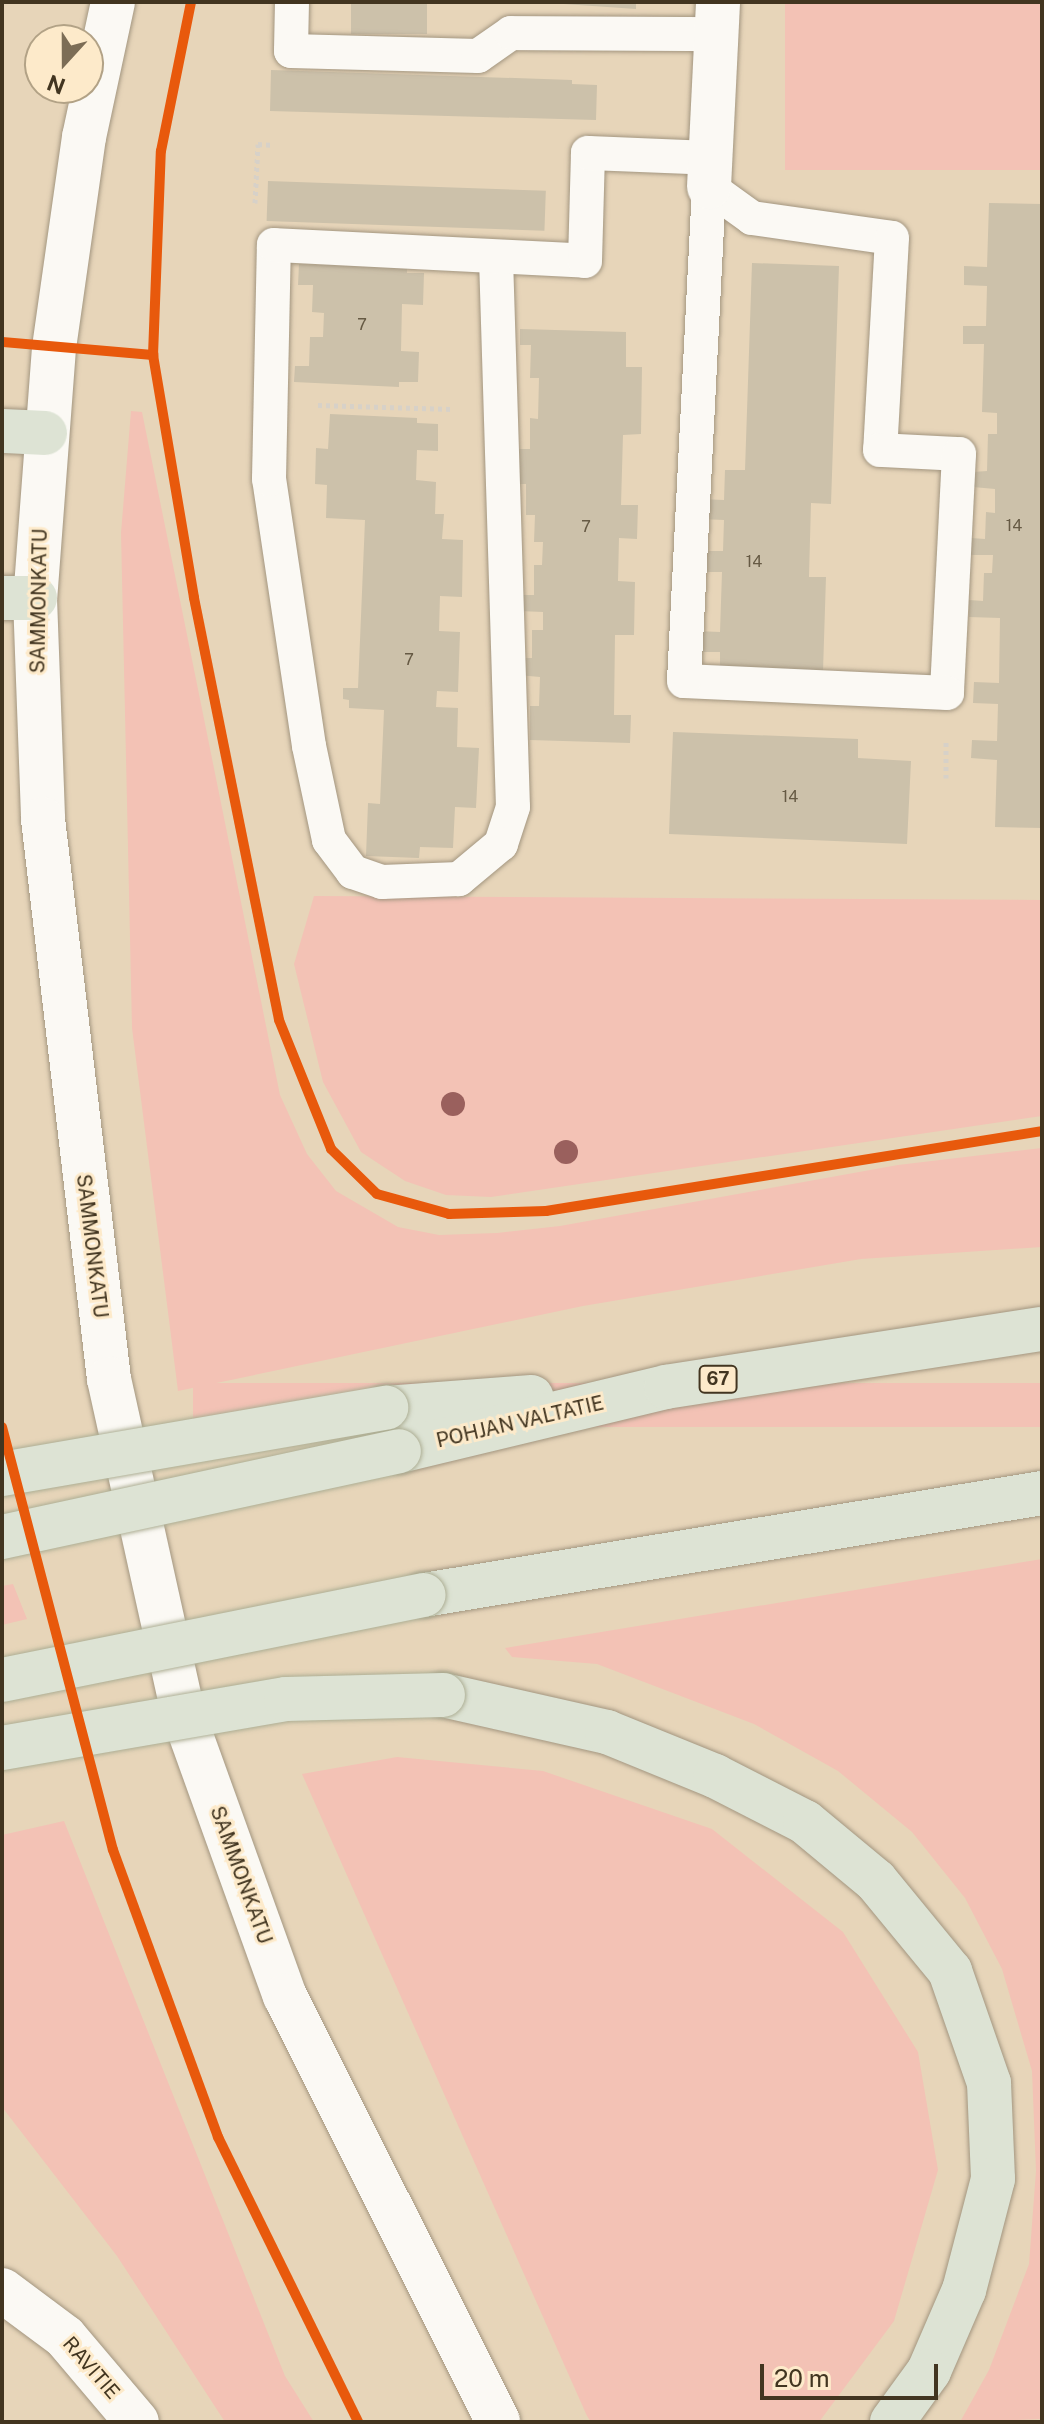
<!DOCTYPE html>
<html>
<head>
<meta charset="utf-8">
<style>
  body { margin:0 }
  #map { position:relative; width:1044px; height:2424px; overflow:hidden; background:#e7d5b9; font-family:"Public Sans",sans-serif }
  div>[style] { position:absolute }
  .green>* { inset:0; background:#f3c2b5; transform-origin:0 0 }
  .building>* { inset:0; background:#ccc1aa; transform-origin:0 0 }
  .path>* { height:5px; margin-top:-2.5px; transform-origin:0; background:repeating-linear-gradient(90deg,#d7d1c8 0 4px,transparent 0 8px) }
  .roads { filter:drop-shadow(0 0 2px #a39680) drop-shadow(0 0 2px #a39680) }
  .lane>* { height:34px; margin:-17px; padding:0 17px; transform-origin:17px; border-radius:17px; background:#fbf9f4 }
  .street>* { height:44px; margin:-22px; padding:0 22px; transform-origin:22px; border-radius:22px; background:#fbf9f4 }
  .secondary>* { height:44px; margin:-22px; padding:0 22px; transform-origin:22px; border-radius:22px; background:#fbf9f4 }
  .highway>* { height:44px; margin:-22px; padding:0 22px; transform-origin:22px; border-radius:22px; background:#dde3d4 }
  .bridges { filter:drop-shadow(0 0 2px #adae94) drop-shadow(0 0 2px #adae94) }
  .highway-bridge>* { height:44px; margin:-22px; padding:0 22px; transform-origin:22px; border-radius:22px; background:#dde3d4 }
  .cycleway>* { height:10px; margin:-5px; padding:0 5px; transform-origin:5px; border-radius:5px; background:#e8590c }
  .trees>* { width:24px; height:24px; margin:-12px; border-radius:50%; background:#9a605d }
  span { translate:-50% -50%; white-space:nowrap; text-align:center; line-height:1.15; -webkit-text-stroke:6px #fdeaca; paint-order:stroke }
  .number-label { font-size:16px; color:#665a44 }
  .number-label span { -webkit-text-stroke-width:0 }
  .shield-label span { padding:2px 6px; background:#fdeaca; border:2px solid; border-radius:6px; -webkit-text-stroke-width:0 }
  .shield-label { font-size:18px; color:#423520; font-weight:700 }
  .street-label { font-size:20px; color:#423520 }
  .frame { position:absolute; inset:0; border:4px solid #423520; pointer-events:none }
  .north { position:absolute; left:24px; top:24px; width:80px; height:80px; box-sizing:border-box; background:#fdeaca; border:2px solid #b2a286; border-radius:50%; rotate:201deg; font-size:22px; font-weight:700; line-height:32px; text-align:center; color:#423520 }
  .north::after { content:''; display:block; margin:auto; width:28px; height:36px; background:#7c6d56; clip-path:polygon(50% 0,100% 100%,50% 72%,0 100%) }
  .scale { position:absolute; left:760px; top:2364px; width:178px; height:36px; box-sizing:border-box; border:4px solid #423520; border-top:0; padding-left:10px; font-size:24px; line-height:28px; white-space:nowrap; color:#423520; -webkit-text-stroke:6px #fdeaca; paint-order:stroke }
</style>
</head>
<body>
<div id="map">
  <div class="green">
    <div style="left:785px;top:2px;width:257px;height:168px"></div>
    <div style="clip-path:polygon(131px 411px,142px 412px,280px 1095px,307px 1154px,336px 1191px,398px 1227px,439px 1235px,497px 1233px,560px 1226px,898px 1165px,1042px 1148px,1042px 1247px,861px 1259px,583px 1306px,178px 1391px,132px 1028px,121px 533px)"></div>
    <div style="clip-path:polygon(314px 896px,1042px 900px,1042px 1116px,491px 1197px,446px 1195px,405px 1181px,361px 1152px,323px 1082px,294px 964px)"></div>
    <div style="left:1042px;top:1383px;width:44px;height:849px;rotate:90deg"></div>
    <div style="clip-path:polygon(1042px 1559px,1042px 2419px,960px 2422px,989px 2370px,1029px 2264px,1036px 2171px,1032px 2071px,1002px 1969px,965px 1898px,912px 1832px,838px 1771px,754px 1724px,597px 1664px,512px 1657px,505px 1648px)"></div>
    <div style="clip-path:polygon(13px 1584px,27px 1619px,2px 1625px,2px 1586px)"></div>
    <div style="clip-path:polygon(397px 1757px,543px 1771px,712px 1829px,843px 1932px,918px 2052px,938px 2170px,894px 2321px,819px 2422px,591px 2422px,587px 2416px,302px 1774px)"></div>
    <div style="clip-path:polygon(64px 1821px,285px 2376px,314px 2422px,225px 2422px,117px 2256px,2px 2107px,2px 1835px)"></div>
  </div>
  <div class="building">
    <div style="left:351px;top:2px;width:76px;height:32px"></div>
    <div style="clip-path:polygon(535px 2px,636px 2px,636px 9px)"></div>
    <div style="clip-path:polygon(271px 70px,572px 80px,572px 84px,597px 85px,596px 120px,270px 111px)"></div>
    <div style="left:268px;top:181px;width:278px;height:40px;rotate:2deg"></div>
    <div style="clip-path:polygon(989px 203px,1042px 204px,1042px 828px,995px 827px,997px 760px,971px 758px,972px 740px,997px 741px,998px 704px,973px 703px,974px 682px,999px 683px,1000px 618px,969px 617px,969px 600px,983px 601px,984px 573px,992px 573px,993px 555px,970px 555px,971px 538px,985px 539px,986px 512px,995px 513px,995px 489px,973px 487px,973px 472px,987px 471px,988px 434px,997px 434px,997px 413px,982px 412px,984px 344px,963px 344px,963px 326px,986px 326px,987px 286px,964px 285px,964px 266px,987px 267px)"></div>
    <div style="clip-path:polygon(752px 263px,839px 266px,831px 504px,811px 503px,809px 577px,826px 577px,823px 671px,720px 668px,720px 652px,696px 652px,697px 631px,720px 632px,722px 572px,698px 572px,699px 551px,723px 551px,724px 520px,700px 519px,700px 499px,724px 500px,725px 470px,745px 470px)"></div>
    <div style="clip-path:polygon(299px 264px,407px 268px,407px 273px,424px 273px,423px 305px,402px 304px,401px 351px,419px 352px,418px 382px,399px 382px,399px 387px,294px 382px,295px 366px,309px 366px,310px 337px,323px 337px,324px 313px,312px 312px,313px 285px,298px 285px)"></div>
    <div style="clip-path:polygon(520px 329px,626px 332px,626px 367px,642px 367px,641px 434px,623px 435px,621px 505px,638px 505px,637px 539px,619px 538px,618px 581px,635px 582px,634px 635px,615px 635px,614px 715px,631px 715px,630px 743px,530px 740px,530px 706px,539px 706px,540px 677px,518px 675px,518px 658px,532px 658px,532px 630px,543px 630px,543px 612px,519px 611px,520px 595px,534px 595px,534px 565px,542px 565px,543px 542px,534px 542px,535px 515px,526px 515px,526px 484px,515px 484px,515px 449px,530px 449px,530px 418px,538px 419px,539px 378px,530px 378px,531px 345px,520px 345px)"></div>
    <div style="clip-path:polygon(330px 414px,417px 418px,417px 423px,438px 424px,438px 451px,417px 450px,416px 480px,436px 482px,435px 514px,444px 514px,442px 539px,463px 540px,462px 597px,440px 596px,439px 631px,460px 632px,458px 692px,437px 691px,436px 707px,458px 708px,457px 747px,479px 748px,476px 808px,455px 807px,453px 848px,420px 847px,419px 858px,366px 856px,368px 803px,380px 804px,384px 710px,349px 708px,349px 700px,343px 699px,343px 688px,358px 688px,365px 520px,326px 518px,327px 485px,315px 484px,316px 448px,328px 449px)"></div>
    <div style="clip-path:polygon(673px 732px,858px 739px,858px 758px,911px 761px,907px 844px,669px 834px)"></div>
  </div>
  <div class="path">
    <div style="left:255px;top:203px;width:59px;rotate:-87.1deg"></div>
    <div style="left:258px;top:144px;width:16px;rotate:4deg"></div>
    <div style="left:318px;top:405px;width:134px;rotate:1.7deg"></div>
    <div style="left:946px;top:778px;width:36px;rotate:-90deg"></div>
  </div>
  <div class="roads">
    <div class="lane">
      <div style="left:292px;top:2px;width:49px;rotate:91.2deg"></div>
      <div style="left:291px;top:51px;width:187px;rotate:1.5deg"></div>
      <div style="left:478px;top:56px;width:40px;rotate:-34.9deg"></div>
      <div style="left:511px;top:33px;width:206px;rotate:0.3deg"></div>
      <div style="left:709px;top:187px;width:53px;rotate:35.8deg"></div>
      <div style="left:752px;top:218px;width:141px;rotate:8.1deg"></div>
      <div style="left:892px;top:238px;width:212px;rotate:93.2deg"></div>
      <div style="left:880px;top:450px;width:79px;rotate:2.9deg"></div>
      <div style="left:959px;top:454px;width:239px;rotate:92.9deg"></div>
      <div style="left:947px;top:693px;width:263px;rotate:-177.4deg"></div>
      <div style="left:684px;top:681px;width:495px;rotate:-87.1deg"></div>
      <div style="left:496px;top:258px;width:549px;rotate:88.23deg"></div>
      <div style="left:513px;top:807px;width:39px;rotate:108deg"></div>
      <div style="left:501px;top:844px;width:55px;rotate:140.2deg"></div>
      <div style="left:459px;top:879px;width:77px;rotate:177.8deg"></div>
      <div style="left:382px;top:882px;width:31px;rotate:-161deg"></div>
      <div style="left:353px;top:872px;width:40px;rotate:-127deg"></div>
      <div style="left:329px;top:840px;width:96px;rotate:-102deg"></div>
      <div style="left:309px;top:746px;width:270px;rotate:-98.5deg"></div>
      <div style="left:269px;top:479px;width:234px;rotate:-88.8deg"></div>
      <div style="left:274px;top:245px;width:311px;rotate:2.9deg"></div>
      <div style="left:585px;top:261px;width:108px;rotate:-88.4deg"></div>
      <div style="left:588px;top:153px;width:123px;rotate:2.3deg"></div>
    </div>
    <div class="street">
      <div style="left:709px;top:187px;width:185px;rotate:-87.2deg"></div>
      <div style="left:2px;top:2290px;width:79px;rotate:36.7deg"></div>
      <div style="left:65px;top:2337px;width:111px;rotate:49.7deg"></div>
    </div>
    <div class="secondary">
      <div style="left:113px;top:2px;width:138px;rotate:102.1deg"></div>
      <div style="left:84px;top:137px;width:213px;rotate:98.1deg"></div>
      <div style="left:54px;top:348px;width:251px;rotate:94.3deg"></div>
      <div style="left:35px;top:598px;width:221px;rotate:87.9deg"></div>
      <div style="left:43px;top:819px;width:564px;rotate:83.28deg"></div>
      <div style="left:109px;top:1379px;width:345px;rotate:77.5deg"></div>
      <div style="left:184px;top:1716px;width:298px;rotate:70.2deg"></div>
      <div style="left:285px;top:1996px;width:476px;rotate:63.4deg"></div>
    </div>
    <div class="highway">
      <div style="left:2px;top:431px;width:43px;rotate:2.7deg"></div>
      <div style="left:2px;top:598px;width:33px"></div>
      <div style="left:386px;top:1408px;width:146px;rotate:-4.3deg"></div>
      <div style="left:399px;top:1451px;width:275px;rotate:-13.5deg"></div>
      <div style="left:666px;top:1387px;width:380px;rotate:-8.8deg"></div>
      <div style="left:424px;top:1595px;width:626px;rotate:-9.37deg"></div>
      <div style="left:443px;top:1695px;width:168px;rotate:12.7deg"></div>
      <div style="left:607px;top:1732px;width:117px;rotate:22.2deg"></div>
      <div style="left:715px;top:1776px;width:101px;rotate:27.1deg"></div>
      <div style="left:805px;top:1822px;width:92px;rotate:39.7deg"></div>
      <div style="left:876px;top:1881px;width:117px;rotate:50.6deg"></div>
      <div style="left:950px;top:1971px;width:119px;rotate:70.8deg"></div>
      <div style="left:989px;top:2083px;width:96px;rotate:87.6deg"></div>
      <div style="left:993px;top:2179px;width:115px;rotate:104.6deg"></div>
      <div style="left:964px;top:2290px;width:88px;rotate:113.4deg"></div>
      <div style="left:929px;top:2371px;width:63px;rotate:126deg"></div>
    </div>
  </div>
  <div class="bridges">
    <div class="highway-bridge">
      <div style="left:2px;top:1474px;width:390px;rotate:-9.8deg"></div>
      <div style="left:2px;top:1537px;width:406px;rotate:-12.2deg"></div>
      <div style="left:2px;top:1680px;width:430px;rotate:-11.4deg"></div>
      <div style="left:2px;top:1748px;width:288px;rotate:-9.8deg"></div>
      <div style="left:286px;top:1699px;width:157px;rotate:-1.5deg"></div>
    </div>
  </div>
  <div class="cycleway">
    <div style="left:2px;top:342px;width:152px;rotate:4.9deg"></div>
    <div style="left:153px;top:355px;width:246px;rotate:80.4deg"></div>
    <div style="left:194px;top:598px;width:430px;rotate:78.6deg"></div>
    <div style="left:279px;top:1020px;width:139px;rotate:68deg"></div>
    <div style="left:331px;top:1149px;width:64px;rotate:44.4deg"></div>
    <div style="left:377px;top:1194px;width:75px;rotate:15.5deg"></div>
    <div style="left:449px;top:1214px;width:97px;rotate:-1.8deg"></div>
    <div style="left:546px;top:1211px;width:502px;rotate:-9.16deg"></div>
    <div style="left:153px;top:355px;width:204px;rotate:-87.8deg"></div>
    <div style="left:161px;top:151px;width:152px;rotate:-78.6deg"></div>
    <div style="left:2px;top:1427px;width:437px;rotate:75.3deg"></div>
    <div style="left:113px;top:1850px;width:306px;rotate:69.9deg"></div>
    <div style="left:218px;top:2137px;width:318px;rotate:63.8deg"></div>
  </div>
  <div class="trees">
    <div style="left:453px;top:1104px"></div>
    <div style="left:566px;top:1152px"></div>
  </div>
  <div class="number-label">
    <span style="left:362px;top:325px">7</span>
    <span style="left:1014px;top:526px">14</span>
    <span style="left:586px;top:527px">7</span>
    <span style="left:754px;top:562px">14</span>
    <span style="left:409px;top:660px">7</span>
    <span style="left:790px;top:797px">14</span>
  </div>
  <div class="shield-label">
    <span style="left:718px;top:1379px">67</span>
  </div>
  <div class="street-label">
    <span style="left:39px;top:601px;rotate:-89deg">SAMMONKATU</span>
    <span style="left:92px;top:1246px;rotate:83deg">SAMMONKATU</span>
    <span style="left:520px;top:1422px;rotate:-13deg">POHJAN VALTATIE</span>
    <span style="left:241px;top:1875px;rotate:70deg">SAMMONKATU</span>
    <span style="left:91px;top:2368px;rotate:49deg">RAVITIE</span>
  </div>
  <div class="frame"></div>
  <div class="north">N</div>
  <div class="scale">20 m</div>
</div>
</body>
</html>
